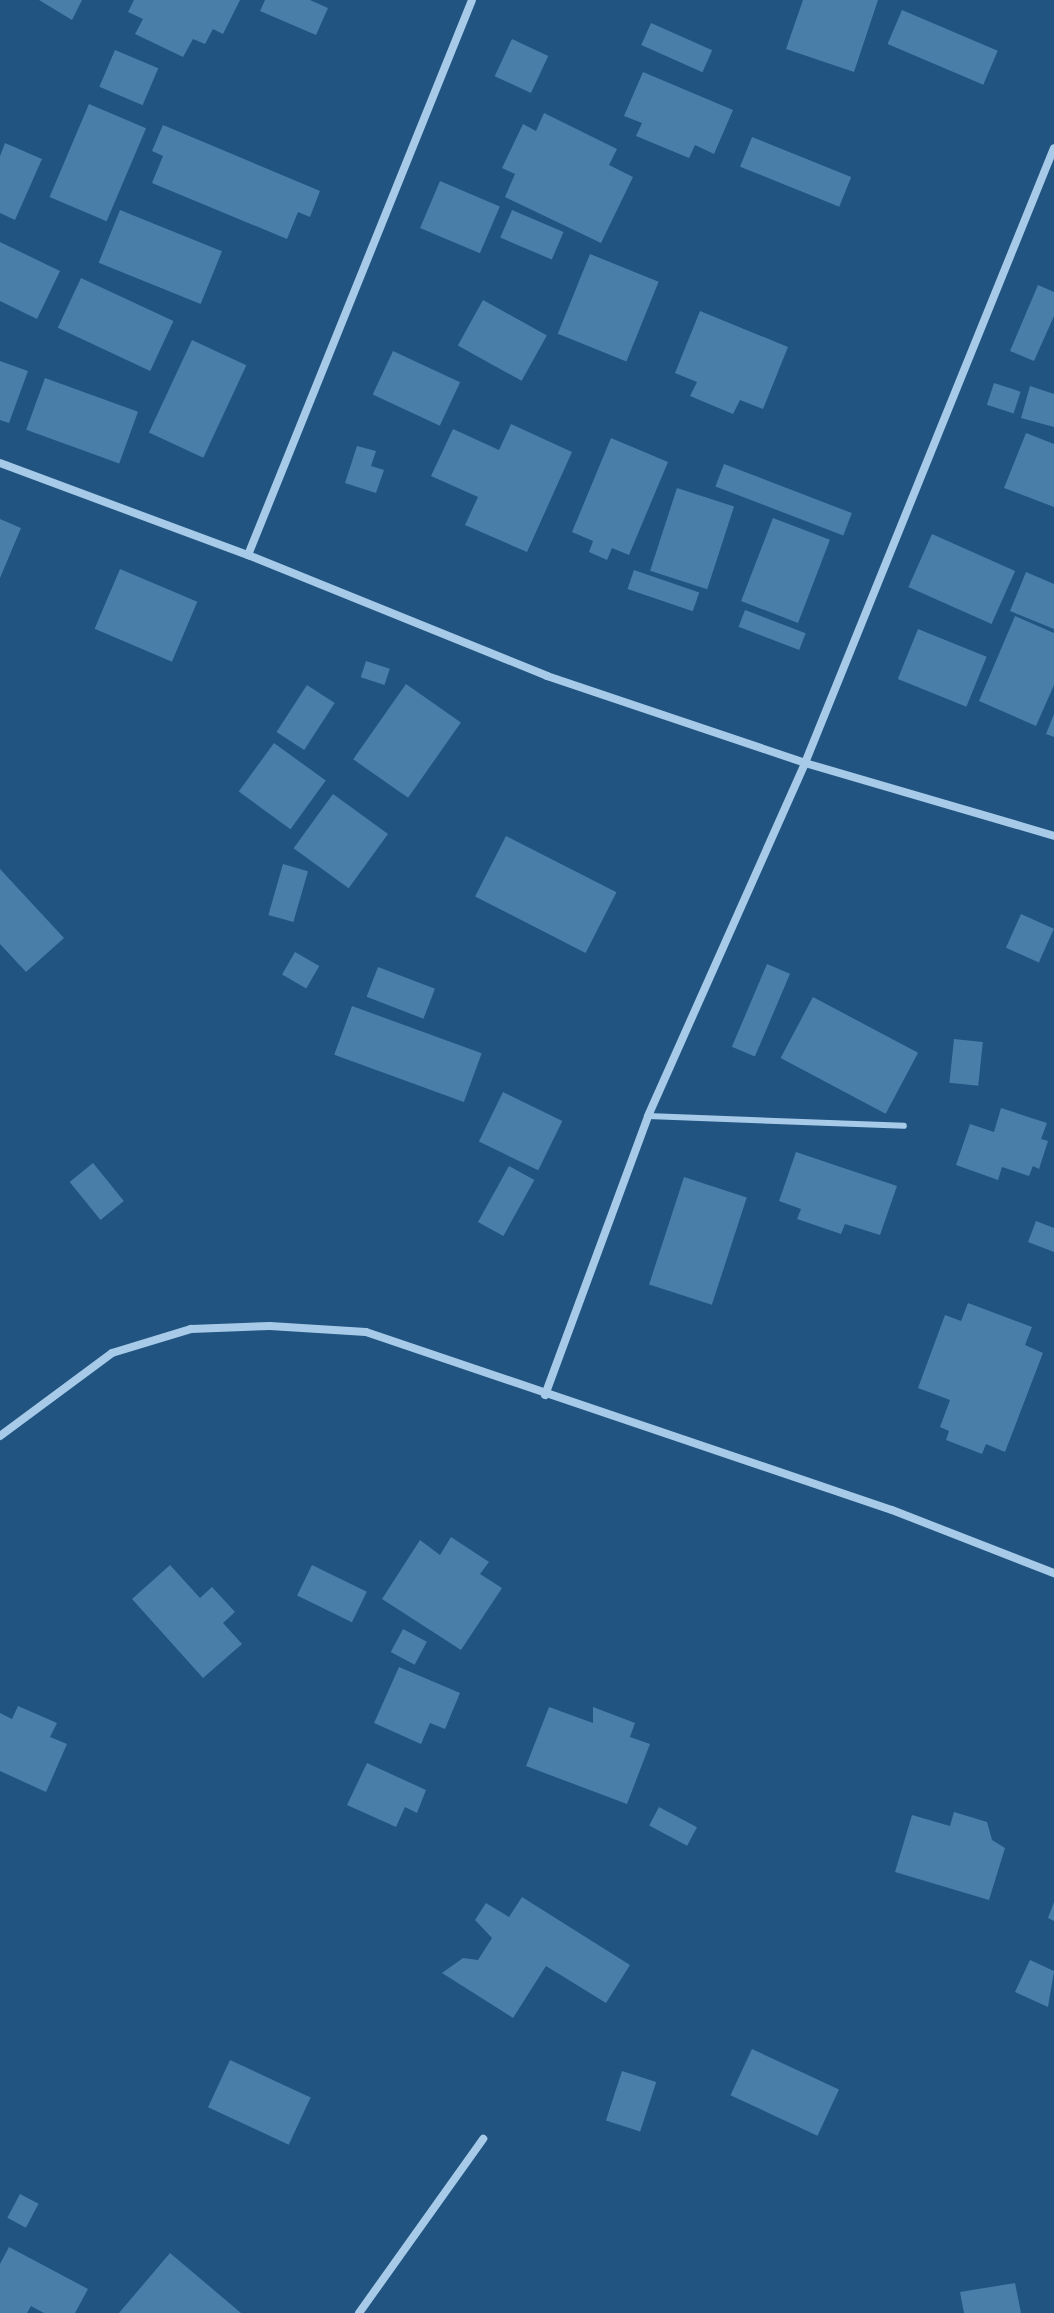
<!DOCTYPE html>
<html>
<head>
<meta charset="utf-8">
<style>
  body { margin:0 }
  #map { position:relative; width:1054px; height:2313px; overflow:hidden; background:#215480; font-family:"Noto Sans",sans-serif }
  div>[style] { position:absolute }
  .building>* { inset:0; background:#497ea9; transform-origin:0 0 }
  .service>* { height:6px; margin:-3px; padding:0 3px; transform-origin:3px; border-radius:3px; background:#a6cae7 }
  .minor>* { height:8px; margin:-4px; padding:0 4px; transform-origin:4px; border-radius:4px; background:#a6cae7 }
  span { translate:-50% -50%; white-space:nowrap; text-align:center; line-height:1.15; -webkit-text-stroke:7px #215480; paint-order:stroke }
</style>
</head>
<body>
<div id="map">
  <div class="building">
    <div style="clip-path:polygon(39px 0,82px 0,72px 20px)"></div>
    <div style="clip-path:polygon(134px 0,240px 0,223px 34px,213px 29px,205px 44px,193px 39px,183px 57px,135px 34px,143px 19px,128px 12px)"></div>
    <div style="clip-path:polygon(265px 0,310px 0,328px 8px,316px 35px,260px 11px)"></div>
    <div style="clip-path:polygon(803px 0,878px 0,854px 72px,786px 49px)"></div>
    <div style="left:902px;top:10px;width:104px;height:37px;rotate:23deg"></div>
    <div style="left:651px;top:23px;width:67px;height:24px;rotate:24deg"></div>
    <div style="left:512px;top:39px;width:40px;height:41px;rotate:25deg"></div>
    <div style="left:115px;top:50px;width:47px;height:40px;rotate:23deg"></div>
    <div style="clip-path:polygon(643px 72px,733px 110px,714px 154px,695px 145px,689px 158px,636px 136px,642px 123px,624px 116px)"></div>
    <div style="left:89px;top:104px;width:62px;height:101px;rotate:23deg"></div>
    <div style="clip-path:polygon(544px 113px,617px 149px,609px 165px,633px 177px,601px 243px,505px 197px,515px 174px,502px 168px,523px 124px,536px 131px)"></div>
    <div style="clip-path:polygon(163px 125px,320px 191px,310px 217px,298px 212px,287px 239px,152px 183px,163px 156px,152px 151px)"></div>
    <div style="left:752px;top:137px;width:107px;height:32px;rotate:22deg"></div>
    <div style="clip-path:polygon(5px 143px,42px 159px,15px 220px,0 213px,0 156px)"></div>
    <div style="left:440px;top:181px;width:65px;height:51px;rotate:23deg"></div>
    <div style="left:120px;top:210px;width:110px;height:57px;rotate:22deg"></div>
    <div style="left:512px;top:210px;width:56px;height:30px;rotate:23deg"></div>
    <div style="clip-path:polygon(0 242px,60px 271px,37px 319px,0 301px)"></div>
    <div style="left:590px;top:254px;width:74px;height:86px;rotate:22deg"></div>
    <div style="left:81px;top:278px;width:102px;height:55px;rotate:25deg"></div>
    <div style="clip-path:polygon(1038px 285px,1054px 292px,1054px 316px,1034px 361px,1010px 351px)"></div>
    <div style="left:483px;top:300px;width:73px;height:52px;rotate:29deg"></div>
    <div style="clip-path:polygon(700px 311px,788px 347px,763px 409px,740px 400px,733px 414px,690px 396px,697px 382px,675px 373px)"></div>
    <div style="left:192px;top:340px;width:60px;height:102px;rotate:25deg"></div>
    <div style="left:393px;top:351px;width:74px;height:48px;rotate:25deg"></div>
    <div style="clip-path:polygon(0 361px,28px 371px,9px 423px,0 420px)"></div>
    <div style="left:45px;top:378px;width:99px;height:55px;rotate:20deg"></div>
    <div style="left:994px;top:383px;width:28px;height:23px;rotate:18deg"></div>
    <div style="clip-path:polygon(1030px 386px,1054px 394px,1054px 427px,1021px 418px)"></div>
    <div style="clip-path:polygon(511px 424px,572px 452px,527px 552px,465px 525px,478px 497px,431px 476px,453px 429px,499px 450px)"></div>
    <div style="clip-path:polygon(1026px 433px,1054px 444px,1054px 507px,1004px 488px)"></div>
    <div style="clip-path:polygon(611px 438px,668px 462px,629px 555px,612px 548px,607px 560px,589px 552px,593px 541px,572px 532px)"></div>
    <div style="clip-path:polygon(357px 446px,376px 451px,371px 466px,384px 470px,376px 493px,345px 483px)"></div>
    <div style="left:724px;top:464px;width:137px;height:24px;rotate:21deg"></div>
    <div style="left:677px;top:488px;width:60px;height:87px;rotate:18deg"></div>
    <div style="left:773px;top:518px;width:61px;height:89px;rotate:21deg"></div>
    <div style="clip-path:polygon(0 519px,21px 528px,0 578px)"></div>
    <div style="left:932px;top:534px;width:91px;height:58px;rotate:24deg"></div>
    <div style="left:120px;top:569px;width:84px;height:65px;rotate:23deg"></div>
    <div style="left:634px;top:570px;width:69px;height:20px;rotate:19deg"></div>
    <div style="clip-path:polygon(1026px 572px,1054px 584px,1054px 629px,1010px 611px)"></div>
    <div style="left:745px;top:610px;width:65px;height:18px;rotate:21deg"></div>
    <div style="clip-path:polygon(1015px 616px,1054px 633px,1054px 685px,1036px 726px,979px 701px)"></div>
    <div style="left:918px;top:629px;width:74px;height:54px;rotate:22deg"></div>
    <div style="left:366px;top:661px;width:25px;height:17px;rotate:18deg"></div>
    <div style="left:406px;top:684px;width:67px;height:92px;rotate:35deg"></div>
    <div style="left:307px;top:685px;width:33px;height:56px;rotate:33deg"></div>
    <div style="clip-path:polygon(1054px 714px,1054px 737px,1046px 734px)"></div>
    <div style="left:274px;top:743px;width:64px;height:60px;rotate:36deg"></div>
    <div style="left:333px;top:794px;width:68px;height:67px;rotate:36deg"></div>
    <div style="left:506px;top:836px;width:124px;height:68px;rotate:27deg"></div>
    <div style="left:283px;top:864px;width:26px;height:53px;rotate:16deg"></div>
    <div style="clip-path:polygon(0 869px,64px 938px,26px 972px,0 944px)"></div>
    <div style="left:1021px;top:914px;width:36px;height:37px;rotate:24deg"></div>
    <div style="left:295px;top:952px;width:28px;height:26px;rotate:30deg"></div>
    <div style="left:767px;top:964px;width:25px;height:90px;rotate:23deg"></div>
    <div style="left:378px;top:967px;width:61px;height:32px;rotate:21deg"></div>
    <div style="left:813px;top:997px;width:119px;height:69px;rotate:28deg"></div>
    <div style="left:352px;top:1006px;width:138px;height:52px;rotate:20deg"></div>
    <div style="left:954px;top:1039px;width:29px;height:44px;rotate:6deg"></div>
    <div style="left:503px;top:1092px;width:66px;height:55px;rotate:26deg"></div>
    <div style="clip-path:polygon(1001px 1108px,1047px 1123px,1041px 1139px,1048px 1141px,1039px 1169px,1033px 1166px,1029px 1176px,1002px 1167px,998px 1180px,956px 1165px,970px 1124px,994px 1132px)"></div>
    <div style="clip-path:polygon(796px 1152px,897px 1186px,880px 1235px,845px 1224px,841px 1234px,797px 1219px,801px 1209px,779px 1201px)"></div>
    <div style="left:93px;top:1163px;width:49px;height:30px;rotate:51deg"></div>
    <div style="left:509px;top:1166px;width:29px;height:64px;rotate:29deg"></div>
    <div style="left:684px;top:1177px;width:66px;height:113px;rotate:18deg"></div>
    <div style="clip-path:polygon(1036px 1221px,1054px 1228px,1054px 1252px,1028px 1242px)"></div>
    <div style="clip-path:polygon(968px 1303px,1032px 1327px,1025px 1345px,1043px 1353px,1005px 1452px,986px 1444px,982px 1454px,946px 1440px,949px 1431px,940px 1427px,950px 1400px,918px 1388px,945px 1315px,961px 1321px)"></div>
    <div style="clip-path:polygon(451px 1537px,489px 1562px,480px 1574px,502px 1588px,461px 1650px,382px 1599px,420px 1540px,440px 1555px)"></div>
    <div style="clip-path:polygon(170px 1565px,200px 1598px,212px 1587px,235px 1612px,223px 1623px,242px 1644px,203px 1678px,132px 1599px)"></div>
    <div style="left:312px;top:1565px;width:61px;height:34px;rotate:26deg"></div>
    <div style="left:403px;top:1629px;width:27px;height:26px;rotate:28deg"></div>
    <div style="clip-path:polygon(399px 1667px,460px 1693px,445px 1729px,430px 1723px,421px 1744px,374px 1723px)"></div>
    <div style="clip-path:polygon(18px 1706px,57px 1723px,50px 1737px,67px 1744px,46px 1792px,0 1771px,0 1713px,12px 1719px)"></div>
    <div style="clip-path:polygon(549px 1707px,593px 1723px,593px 1707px,635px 1723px,630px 1737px,650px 1744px,627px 1804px,526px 1766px)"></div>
    <div style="clip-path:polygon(367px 1763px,426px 1790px,417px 1813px,405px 1807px,396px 1827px,347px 1805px)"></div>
    <div style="left:659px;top:1807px;width:43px;height:21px;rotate:28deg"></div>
    <div style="clip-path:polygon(954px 1812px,987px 1822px,992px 1840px,1005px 1848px,989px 1900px,895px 1872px,912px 1815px,950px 1826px)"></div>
    <div style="clip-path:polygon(522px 1897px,630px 1965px,606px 2003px,546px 1966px,513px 2018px,442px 1973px,463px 1958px,478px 1960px,492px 1938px,475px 1920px,486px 1903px,509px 1917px)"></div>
    <div style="clip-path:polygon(1054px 1902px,1054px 1921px,1048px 1918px)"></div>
    <div style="clip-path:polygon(1030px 1960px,1054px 1971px,1048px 2007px,1015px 1992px)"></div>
    <div style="left:752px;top:2049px;width:96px;height:51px;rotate:25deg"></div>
    <div style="left:230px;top:2060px;width:89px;height:52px;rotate:25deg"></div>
    <div style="left:622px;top:2071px;width:36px;height:52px;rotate:18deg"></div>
    <div style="left:20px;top:2194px;width:21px;height:27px;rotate:28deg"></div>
    <div style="clip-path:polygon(9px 2247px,88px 2289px,75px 2313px,44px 2313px,31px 2306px,27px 2313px,0 2313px,0 2264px)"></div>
    <div style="clip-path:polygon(170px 2253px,241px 2313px,119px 2313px)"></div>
    <div style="clip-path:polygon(1015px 2283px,1021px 2313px,964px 2313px,960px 2292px)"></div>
  </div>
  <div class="service">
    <div style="left:648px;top:1116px;width:256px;rotate:2.2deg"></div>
  </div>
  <div class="minor">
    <div style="left:0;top:463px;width:265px;rotate:20.4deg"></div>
    <div style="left:248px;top:555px;width:323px;rotate:22deg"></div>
    <div style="left:547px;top:676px;width:272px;rotate:18.6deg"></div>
    <div style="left:805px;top:763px;width:259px;rotate:16.3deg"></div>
    <div style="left:248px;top:555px;width:598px;rotate:-68.02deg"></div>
    <div style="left:545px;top:1395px;width:297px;rotate:-69.7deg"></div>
    <div style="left:648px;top:1116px;width:386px;rotate:-66deg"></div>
    <div style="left:805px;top:763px;width:663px;rotate:-67.96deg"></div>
    <div style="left:0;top:1436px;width:139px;rotate:-36.5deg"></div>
    <div style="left:112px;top:1353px;width:83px;rotate:-16.9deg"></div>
    <div style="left:191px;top:1329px;width:79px;rotate:-2.2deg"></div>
    <div style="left:270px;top:1326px;width:96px;rotate:3.6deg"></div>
    <div style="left:366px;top:1332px;width:555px;rotate:18.7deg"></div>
    <div style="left:892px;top:1510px;width:174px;rotate:21.3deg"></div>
    <div style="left:359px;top:2313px;width:214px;rotate:-54.5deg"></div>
  </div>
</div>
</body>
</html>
